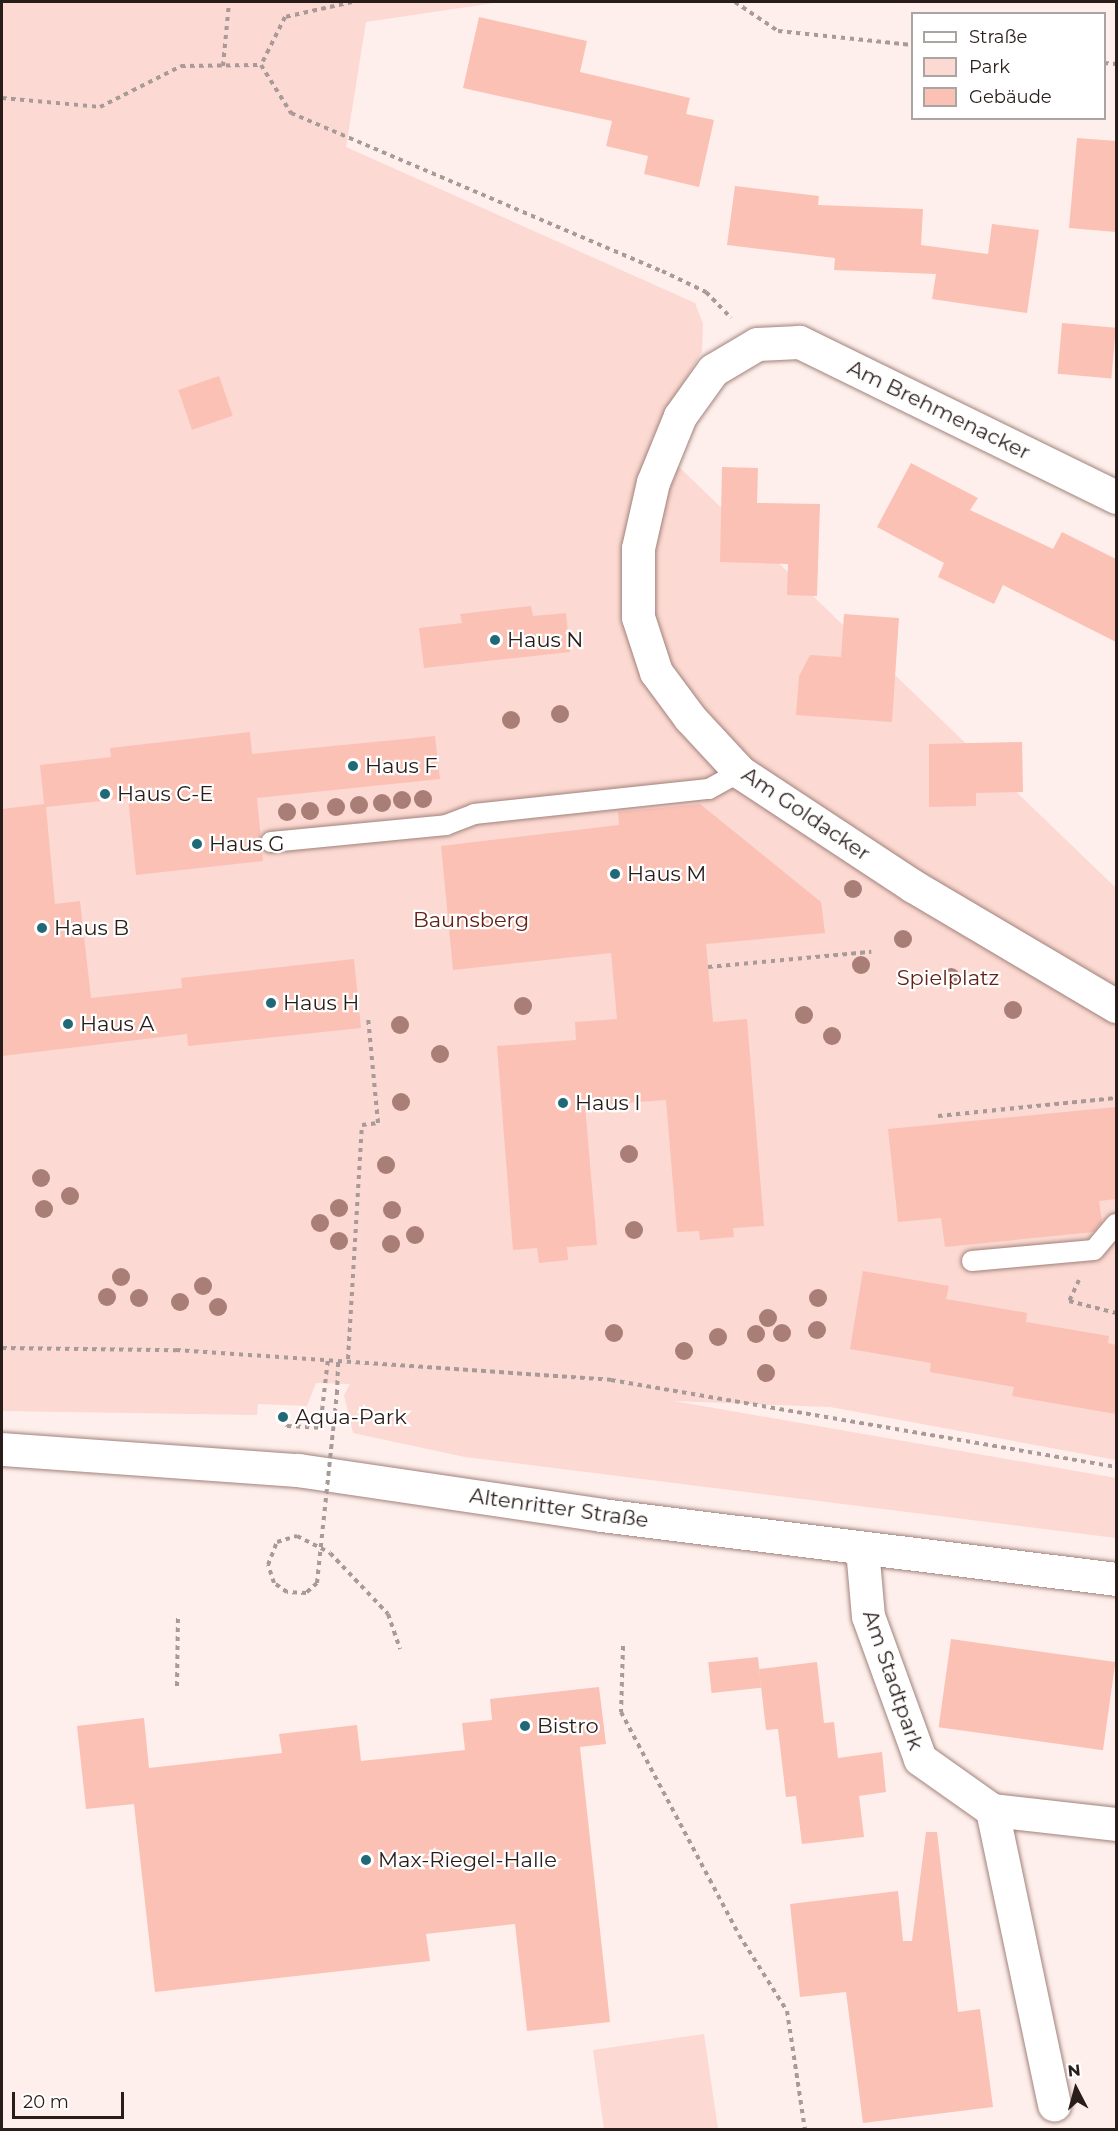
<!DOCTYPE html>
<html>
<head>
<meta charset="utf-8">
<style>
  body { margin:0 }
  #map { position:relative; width:1118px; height:2131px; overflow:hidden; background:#feefec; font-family:Montserrat,sans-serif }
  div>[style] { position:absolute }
  .green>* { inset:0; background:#fcd9d2 }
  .building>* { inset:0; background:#fbc1b5; transform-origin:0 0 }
  .path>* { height:4px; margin-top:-2px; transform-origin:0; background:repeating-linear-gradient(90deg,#a89a97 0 4.5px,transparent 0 9px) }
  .roads { filter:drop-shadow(0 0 2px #a2827b) drop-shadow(0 0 2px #a2827b) }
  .lane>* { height:20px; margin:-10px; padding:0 10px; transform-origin:10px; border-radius:10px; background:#fff }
  .street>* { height:33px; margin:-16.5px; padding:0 16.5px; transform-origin:16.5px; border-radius:16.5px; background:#fff }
  .secondary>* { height:33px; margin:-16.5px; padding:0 16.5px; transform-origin:16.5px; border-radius:16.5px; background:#fff }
  .path-bridge>* { height:4px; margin-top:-2px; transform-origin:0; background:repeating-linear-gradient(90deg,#a89a97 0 4.5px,transparent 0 9px) }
  .trees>* { width:18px; height:18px; margin:-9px; border-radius:50%; background:#a97e76 }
  .dots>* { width:16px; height:16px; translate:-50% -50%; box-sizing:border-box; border:3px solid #fff; border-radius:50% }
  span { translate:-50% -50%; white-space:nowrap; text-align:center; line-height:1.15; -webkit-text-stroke:4.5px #fff; paint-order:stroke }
  .street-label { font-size:21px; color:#291d1a }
  .poi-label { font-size:21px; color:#291d1a }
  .left { translate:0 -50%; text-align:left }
  .park-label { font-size:21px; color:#642116 }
  .frame { position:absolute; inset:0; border:3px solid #291d1a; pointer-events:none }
  .legend { position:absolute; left:911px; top:12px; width:195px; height:108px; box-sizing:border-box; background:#fff; border:2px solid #a9a5a3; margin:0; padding:8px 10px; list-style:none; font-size:18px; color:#291d1a }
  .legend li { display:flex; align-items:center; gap:12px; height:30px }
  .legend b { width:30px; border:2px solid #a9a5a3 }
  .north { position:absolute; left:1046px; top:2059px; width:60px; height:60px; -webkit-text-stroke:4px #fff; paint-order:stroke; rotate:354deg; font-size:16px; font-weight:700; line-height:24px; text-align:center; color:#291d1a }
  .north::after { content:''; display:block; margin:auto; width:21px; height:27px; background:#291d1a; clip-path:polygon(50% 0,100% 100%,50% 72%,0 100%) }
  .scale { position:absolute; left:12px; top:2092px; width:112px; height:27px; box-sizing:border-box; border:3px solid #291d1a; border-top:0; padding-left:8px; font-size:18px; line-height:21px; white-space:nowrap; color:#291d1a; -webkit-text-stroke:4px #fff; paint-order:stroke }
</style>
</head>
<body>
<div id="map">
  <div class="green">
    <div style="clip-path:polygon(2px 2px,501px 2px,366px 22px,346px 147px,695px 303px,703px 324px,702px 351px,651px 440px,1116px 888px,1116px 1460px,830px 1407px,674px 1401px,1116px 1478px,1116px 1538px,465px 1457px,353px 1433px,344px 1395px,350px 1384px,316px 1383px,307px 1406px,258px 1404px,257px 1415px,2px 1411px)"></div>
    <div style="clip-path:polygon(704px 2034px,718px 2129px,604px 2129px,593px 2050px)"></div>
  </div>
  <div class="building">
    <div style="clip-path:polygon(479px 17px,587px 41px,580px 72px,690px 98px,686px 114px,714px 120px,699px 187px,644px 174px,648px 156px,606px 146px,612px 121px,463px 88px)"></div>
    <div style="clip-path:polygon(1077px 138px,1116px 141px,1116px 232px,1069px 228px)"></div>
    <div style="clip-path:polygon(735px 186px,819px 196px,818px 205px,923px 209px,921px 245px,988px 254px,992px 224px,1039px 230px,1027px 313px,932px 299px,936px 274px,834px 270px,835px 258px,727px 245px)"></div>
    <div style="left:1062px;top:323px;width:54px;height:51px;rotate:5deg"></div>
    <div style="left:219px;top:376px;width:42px;height:43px;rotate:71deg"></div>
    <div style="clip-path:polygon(911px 463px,978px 498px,970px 510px,1053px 549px,1062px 532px,1116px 559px,1116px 642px,1003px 585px,994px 604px,938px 577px,944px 563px,877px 527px)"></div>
    <div style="clip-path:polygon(722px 467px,758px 468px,757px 503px,820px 504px,817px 596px,787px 595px,788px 564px,720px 562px)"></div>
    <div style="clip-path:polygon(531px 606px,533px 616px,566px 613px,570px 652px,424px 668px,419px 628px,462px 623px,460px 614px)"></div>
    <div style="clip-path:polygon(844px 614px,899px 618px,892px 722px,796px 715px,799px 676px,810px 655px,841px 657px)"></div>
    <div style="clip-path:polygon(250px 732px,252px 754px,435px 736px,440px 779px,257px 798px,263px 861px,136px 875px,128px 798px,46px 807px,55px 904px,80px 901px,91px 998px,182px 988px,181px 978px,354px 959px,361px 1028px,188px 1046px,187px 1034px,2px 1056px,2px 809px,44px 804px,40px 765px,111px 757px,110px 748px)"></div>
    <div style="clip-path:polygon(1022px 742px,1023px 792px,976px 793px,976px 806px,929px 807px,929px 744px)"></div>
    <div style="clip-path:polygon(700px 804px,821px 902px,825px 933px,706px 944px,713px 1022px,747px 1019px,764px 1226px,733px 1228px,734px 1237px,700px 1240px,699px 1231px,677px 1232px,666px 1100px,585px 1106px,597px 1245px,567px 1247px,568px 1260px,539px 1263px,537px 1248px,513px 1250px,497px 1046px,576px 1040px,575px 1022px,617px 1019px,611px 953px,453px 970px,441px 846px,619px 825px,618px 812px)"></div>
    <div style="clip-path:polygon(1116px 1107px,1116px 1199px,1099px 1201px,1102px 1222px,1094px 1232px,945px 1247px,941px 1218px,898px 1222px,888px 1129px)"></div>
    <div style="clip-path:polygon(863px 1271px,949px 1286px,946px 1299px,1027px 1313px,1026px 1322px,1109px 1336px,1108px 1343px,1116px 1345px,1116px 1414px,1012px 1396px,1014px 1387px,930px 1372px,931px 1363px,850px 1349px)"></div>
    <div style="left:951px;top:1639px;width:166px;height:89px;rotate:8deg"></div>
    <div style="left:758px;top:1657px;width:31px;height:50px;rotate:84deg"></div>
    <div style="clip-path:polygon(817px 1662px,824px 1723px,834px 1722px,838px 1758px,882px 1752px,886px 1792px,859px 1796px,864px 1837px,802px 1844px,796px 1796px,786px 1797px,778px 1729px,766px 1730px,759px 1669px)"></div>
    <div style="clip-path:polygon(599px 1687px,606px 1744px,580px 1747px,610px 2022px,527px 2031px,515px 1924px,426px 1934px,430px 1961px,155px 1992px,134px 1804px,86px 1809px,77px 1726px,144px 1718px,149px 1768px,282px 1753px,279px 1734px,357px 1725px,361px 1761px,465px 1750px,462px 1723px,492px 1720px,490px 1699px)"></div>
    <div style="clip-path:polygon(926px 1832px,937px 1832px,958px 2012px,980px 2009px,993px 2107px,863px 2123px,846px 1992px,800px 1997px,790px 1904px,898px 1891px,903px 1941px,912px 1941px)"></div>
  </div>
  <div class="path">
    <div style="left:352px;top:2px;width:69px;rotate:167.4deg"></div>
    <div style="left:285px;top:17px;width:54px;rotate:116.6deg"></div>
    <div style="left:261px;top:65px;width:57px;rotate:58deg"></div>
    <div style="left:291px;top:113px;width:403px;rotate:23.1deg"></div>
    <div style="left:662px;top:271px;width:49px;rotate:25.5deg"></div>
    <div style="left:706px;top:292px;width:36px;rotate:46deg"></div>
    <div style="left:735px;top:2px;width:52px;rotate:34deg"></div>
    <div style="left:778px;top:31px;width:135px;rotate:6deg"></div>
    <div style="left:1104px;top:63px;width:12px;rotate:5deg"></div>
    <div style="left:223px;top:66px;width:64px;rotate:-84.6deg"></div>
    <div style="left:2px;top:98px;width:98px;rotate:5.2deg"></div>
    <div style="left:100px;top:107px;width:91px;rotate:-26.8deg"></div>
    <div style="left:181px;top:66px;width:80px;rotate:-0.7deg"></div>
    <div style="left:708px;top:967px;width:164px;rotate:-5.3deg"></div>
    <div style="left:938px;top:1116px;width:179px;rotate:-5.8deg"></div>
    <div style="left:1079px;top:1280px;width:23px;rotate:115deg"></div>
    <div style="left:1069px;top:1301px;width:49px;rotate:14.3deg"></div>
    <div style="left:2px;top:1348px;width:174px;rotate:0.7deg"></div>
    <div style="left:176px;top:1350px;width:436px;rotate:3.9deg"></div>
    <div style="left:611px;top:1380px;width:512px;rotate:9.77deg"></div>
    <div style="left:348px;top:1359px;width:234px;rotate:-86.6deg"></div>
    <div style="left:362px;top:1125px;width:16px;rotate:-7deg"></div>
    <div style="left:378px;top:1123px;width:106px;rotate:-95.4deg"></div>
    <div style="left:337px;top:1394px;width:35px;rotate:-88deg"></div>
    <div style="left:283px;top:1417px;width:10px;rotate:66deg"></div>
    <div style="left:287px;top:1426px;width:33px;rotate:3deg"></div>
    <div style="left:320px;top:1428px;width:69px;rotate:-83.4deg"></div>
    <div style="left:317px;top:1583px;width:15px;rotate:138deg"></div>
    <div style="left:306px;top:1593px;width:19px;rotate:-177deg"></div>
    <div style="left:287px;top:1592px;width:16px;rotate:-145deg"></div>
    <div style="left:274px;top:1583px;width:19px;rotate:-108deg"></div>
    <div style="left:268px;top:1565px;width:25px;rotate:-69deg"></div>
    <div style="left:277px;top:1542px;width:21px;rotate:-17deg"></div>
    <div style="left:297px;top:1536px;width:37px;rotate:27deg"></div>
    <div style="left:330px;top:1553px;width:84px;rotate:46.4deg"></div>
    <div style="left:388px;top:1614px;width:37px;rotate:71deg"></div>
    <div style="left:623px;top:1646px;width:66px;rotate:91.7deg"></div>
    <div style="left:621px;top:1712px;width:252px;rotate:62.1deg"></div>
    <div style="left:739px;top:1935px;width:90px;rotate:57.7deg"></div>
    <div style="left:787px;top:2011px;width:120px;rotate:81.4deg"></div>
    <div style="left:177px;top:1686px;width:68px;rotate:-89.2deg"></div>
  </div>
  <div class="roads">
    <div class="lane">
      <div style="left:271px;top:842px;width:176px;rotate:-5.5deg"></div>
      <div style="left:446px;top:825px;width:30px;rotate:-21deg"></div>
      <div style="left:474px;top:814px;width:236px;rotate:-6.1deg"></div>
      <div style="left:709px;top:789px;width:35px;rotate:-29deg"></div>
      <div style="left:972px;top:1261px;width:122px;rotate:-5.2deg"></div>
      <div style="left:1094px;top:1250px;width:34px;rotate:-50deg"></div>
    </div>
    <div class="street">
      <div style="left:1116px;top:497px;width:353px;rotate:-153.9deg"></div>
      <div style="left:799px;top:342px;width:42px;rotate:177.3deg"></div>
      <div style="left:757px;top:344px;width:51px;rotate:149.4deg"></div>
      <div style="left:713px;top:370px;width:57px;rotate:125.7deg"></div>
      <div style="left:680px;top:416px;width:71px;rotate:112.2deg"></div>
      <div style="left:653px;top:482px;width:68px;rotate:102.8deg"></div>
      <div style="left:638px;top:548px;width:69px;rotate:90deg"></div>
      <div style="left:638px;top:617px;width:58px;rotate:71.9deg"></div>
      <div style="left:656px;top:672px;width:57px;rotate:53.5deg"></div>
      <div style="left:690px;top:718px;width:74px;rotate:47.2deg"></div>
      <div style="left:740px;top:772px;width:207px;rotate:33.4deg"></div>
      <div style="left:913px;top:886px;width:236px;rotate:30.6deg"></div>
      <div style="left:862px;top:1549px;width:67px;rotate:84.9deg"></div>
      <div style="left:868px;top:1616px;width:152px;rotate:70deg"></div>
      <div style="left:920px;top:1759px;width:88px;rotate:35.3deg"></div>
      <div style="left:992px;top:1810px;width:301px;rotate:78.1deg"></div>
      <div style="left:992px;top:1810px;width:125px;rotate:6.4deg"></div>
    </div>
    <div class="secondary">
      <div style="left:2px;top:1449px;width:297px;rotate:4.1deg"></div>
      <div style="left:298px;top:1470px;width:306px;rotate:8.4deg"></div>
      <div style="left:601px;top:1515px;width:519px;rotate:7.08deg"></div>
    </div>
  </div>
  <div class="path-bridge">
    <div style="left:317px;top:1583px;width:190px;rotate:-84deg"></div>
  </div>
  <div class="trees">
    <div style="left:560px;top:714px"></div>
    <div style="left:511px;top:720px"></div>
    <div style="left:423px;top:799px"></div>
    <div style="left:402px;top:800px"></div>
    <div style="left:382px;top:803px"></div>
    <div style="left:359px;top:805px"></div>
    <div style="left:336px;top:807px"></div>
    <div style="left:310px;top:811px"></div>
    <div style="left:287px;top:812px"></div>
    <div style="left:853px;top:889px"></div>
    <div style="left:903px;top:939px"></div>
    <div style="left:861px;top:965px"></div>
    <div style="left:951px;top:977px"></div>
    <div style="left:523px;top:1006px"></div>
    <div style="left:1013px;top:1010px"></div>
    <div style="left:804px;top:1015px"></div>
    <div style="left:400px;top:1025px"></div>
    <div style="left:832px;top:1036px"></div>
    <div style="left:440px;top:1054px"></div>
    <div style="left:401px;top:1102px"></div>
    <div style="left:629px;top:1154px"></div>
    <div style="left:386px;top:1165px"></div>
    <div style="left:41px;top:1178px"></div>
    <div style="left:70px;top:1196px"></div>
    <div style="left:339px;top:1208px"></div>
    <div style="left:44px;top:1209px"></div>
    <div style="left:392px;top:1210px"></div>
    <div style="left:320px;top:1223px"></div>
    <div style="left:634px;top:1230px"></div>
    <div style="left:415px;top:1235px"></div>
    <div style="left:339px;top:1241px"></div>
    <div style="left:391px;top:1244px"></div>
    <div style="left:121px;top:1277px"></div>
    <div style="left:203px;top:1286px"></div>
    <div style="left:107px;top:1297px"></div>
    <div style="left:139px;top:1298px"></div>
    <div style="left:818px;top:1298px"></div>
    <div style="left:180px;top:1302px"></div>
    <div style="left:218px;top:1307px"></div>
    <div style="left:768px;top:1318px"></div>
    <div style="left:817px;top:1330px"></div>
    <div style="left:614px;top:1333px"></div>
    <div style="left:782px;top:1333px"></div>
    <div style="left:756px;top:1334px"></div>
    <div style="left:718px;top:1337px"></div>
    <div style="left:684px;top:1351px"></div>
    <div style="left:766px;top:1373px"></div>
  </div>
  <div class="dots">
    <div style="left:495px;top:640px;background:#216976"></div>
    <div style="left:353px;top:766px;background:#216976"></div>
    <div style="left:105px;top:794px;background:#216976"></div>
    <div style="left:197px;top:844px;background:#216976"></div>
    <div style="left:615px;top:874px;background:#216976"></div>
    <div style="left:42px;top:928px;background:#216976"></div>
    <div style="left:271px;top:1003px;background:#216976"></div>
    <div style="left:68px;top:1024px;background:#216976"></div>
    <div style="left:563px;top:1103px;background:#216976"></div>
    <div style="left:283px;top:1417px;background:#216976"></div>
    <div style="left:525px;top:1726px;background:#216976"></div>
    <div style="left:366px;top:1860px;background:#216976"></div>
  </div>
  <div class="street-label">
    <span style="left:939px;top:410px;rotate:26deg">Am Brehmenacker</span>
    <span style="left:806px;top:814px;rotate:34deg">Am Goldacker</span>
    <span style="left:559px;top:1508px;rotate:8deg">Altenritter Straße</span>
    <span style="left:893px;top:1680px;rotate:71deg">Am Stadtpark</span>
  </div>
  <div class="poi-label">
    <span class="left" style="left:507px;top:640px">Haus N</span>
    <span class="left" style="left:365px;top:766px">Haus F</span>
    <span class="left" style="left:117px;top:794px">Haus C-E</span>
    <span class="left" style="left:209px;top:844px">Haus G</span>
    <span class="left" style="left:627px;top:874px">Haus M</span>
    <span class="left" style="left:54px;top:928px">Haus B</span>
    <span class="left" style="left:283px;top:1003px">Haus H</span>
    <span class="left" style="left:80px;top:1024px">Haus A</span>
    <span class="left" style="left:575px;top:1103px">Haus I</span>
    <span class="left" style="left:295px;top:1417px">Aqua-Park</span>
    <span class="left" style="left:537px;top:1726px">Bistro</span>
    <span class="left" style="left:378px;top:1860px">Max-Riegel-Halle</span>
  </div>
  <div class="park-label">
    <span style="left:471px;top:920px">Baunsberg</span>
    <span style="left:948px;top:978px">Spielplatz</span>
  </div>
  <div class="frame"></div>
  <ul class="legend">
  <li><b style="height:8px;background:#fff"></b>Straße</li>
  <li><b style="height:16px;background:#fcd9d2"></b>Park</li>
  <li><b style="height:16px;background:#fbc1b5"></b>Gebäude</li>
  </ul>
  <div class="north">N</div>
  <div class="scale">20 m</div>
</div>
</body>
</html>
